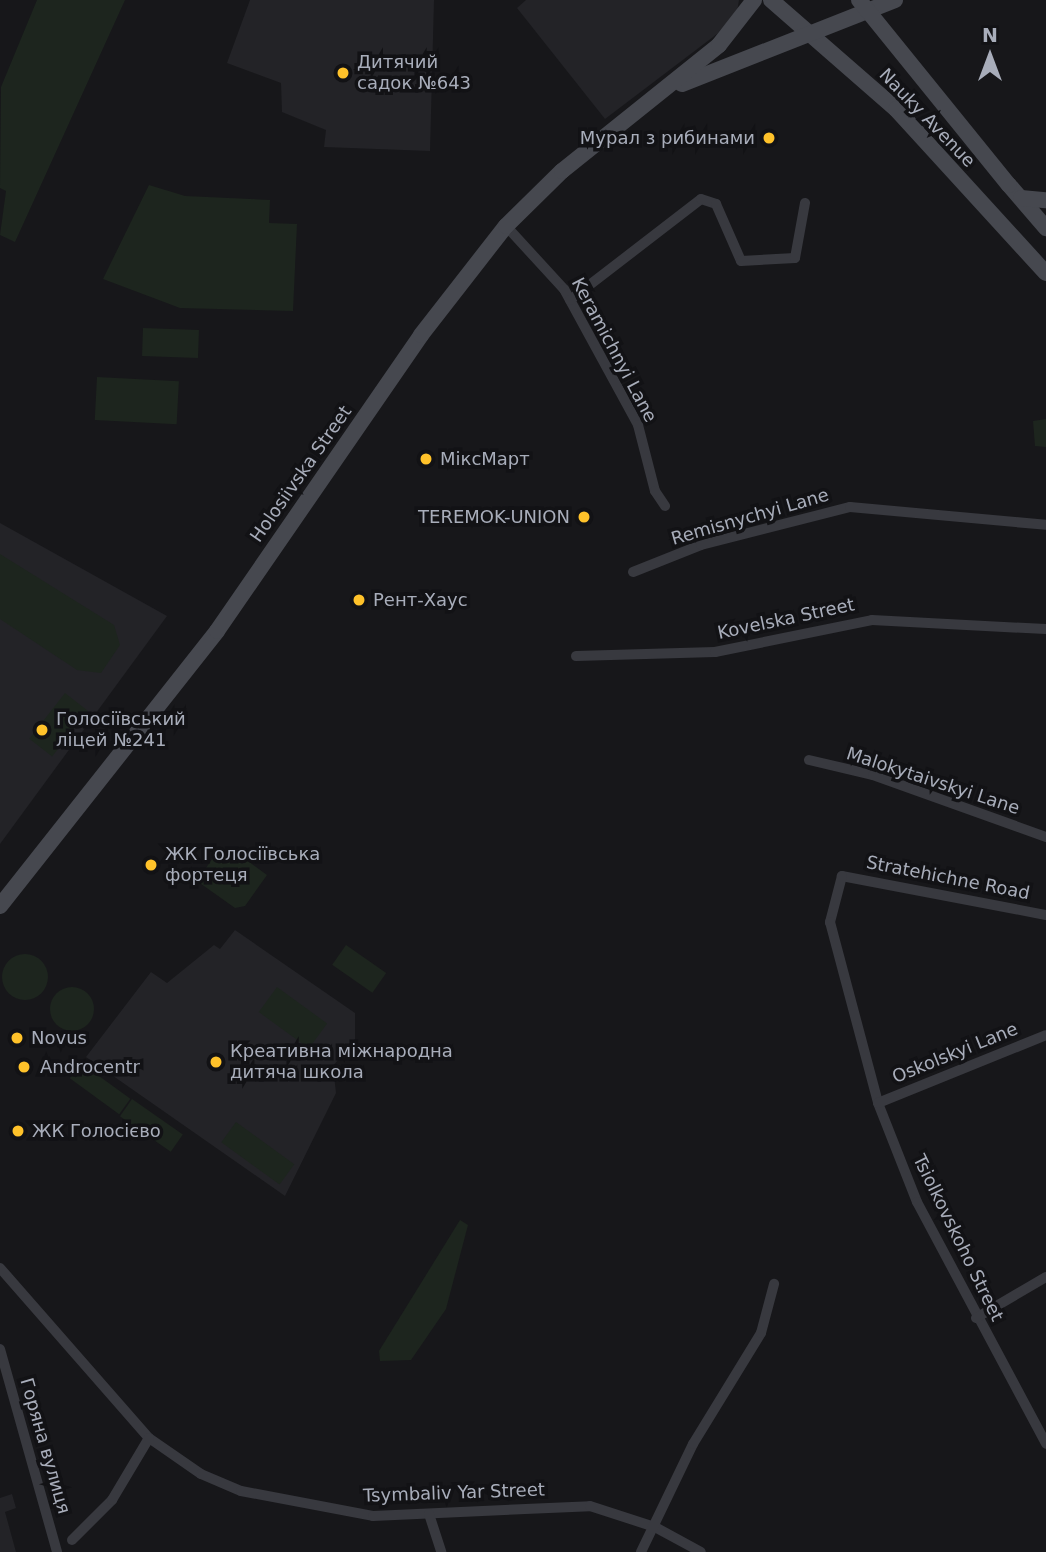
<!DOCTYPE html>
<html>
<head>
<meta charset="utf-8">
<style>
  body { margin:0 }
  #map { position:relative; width:1046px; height:1552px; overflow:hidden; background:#17171a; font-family:"DejaVu Sans",sans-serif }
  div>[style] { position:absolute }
  .built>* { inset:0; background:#232327 }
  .green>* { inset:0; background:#1d251e; transform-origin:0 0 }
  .round { border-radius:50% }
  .street>* { height:10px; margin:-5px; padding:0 5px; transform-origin:5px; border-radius:5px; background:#38393f }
  .secondary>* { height:16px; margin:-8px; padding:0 8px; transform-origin:8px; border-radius:8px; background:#46484f }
  .secondary-bridge>* { height:16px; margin:-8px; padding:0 8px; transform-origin:8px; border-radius:8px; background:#46484f }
  .dots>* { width:19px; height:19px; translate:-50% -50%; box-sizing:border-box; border:4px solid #121215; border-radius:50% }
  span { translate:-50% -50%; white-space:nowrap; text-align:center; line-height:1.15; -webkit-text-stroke:7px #121215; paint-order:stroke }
  .poi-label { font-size:18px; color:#a8adba }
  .left { translate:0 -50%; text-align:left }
  .right { translate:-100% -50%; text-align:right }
  .street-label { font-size:18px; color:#a8adba }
  .north { position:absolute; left:955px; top:21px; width:70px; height:70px; -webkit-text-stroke:5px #121215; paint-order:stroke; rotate:0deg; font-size:19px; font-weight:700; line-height:28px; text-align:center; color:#a8adba }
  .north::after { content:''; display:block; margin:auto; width:24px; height:32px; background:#a8adba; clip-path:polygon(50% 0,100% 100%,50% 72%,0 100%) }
</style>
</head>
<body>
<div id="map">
  <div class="built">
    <div style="clip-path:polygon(250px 0,434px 0,430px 151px,324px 147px,326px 130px,282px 112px,281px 83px,227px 63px)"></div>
    <div style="clip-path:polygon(526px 0,739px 0,737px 12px,717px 34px,605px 119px,517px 8px)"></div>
    <div style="clip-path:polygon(0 523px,167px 616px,0 844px)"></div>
    <div style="clip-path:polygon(235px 930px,355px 1013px,355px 1039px,333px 1066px,336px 1093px,285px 1196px,86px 1057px,151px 972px,167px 983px,214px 945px,220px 949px)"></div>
    <div style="clip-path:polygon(12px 1494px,16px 1508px,5px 1512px,16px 1552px,0 1552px,0 1498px)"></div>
  </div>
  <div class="green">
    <div style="clip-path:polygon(37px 0,125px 0,15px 242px,0 235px,6px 191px,0 188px,1px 87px)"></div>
    <div style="clip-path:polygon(149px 185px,185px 196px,270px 200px,269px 223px,297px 224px,293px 311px,180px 308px,103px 279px)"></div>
    <div style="left:143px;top:328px;width:56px;height:28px;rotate:2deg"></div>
    <div style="left:97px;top:377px;width:82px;height:43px;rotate:3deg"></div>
    <div style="clip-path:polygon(1046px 419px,1046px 447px,1035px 446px,1033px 421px)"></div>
    <div style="clip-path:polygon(0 554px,114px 625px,120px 645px,101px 673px,77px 670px,0 619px)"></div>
    <div style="left:65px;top:693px;width:29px;height:58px;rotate:38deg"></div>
    <div style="clip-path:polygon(230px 848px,267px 875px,245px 906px,235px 908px,197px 881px,219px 849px)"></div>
    <div style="left:346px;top:945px;width:49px;height:24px;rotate:35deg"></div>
    <div class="round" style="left:2px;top:954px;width:46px;height:46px"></div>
    <div class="round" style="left:50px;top:987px;width:44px;height:44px"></div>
    <div style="left:277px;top:987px;width:62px;height:31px;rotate:36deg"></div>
    <div style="left:81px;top:1063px;width:61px;height:19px;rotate:36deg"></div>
    <div style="left:132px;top:1099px;width:62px;height:21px;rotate:35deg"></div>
    <div style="left:236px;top:1122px;width:72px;height:25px;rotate:36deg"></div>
    <div style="clip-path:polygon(460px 1220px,468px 1225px,446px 1309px,411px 1360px,380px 1361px,379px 1351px)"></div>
  </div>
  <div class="street">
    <div style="left:506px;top:226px;width:86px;rotate:47.4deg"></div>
    <div style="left:564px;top:289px;width:155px;rotate:61.4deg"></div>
    <div style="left:638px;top:425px;width:68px;rotate:75.6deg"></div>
    <div style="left:655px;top:491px;width:18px;rotate:56deg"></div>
    <div style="left:570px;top:300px;width:165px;rotate:-37.6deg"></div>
    <div style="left:701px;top:199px;width:16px;rotate:18deg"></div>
    <div style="left:716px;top:204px;width:62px;rotate:66.3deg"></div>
    <div style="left:741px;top:261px;width:54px;rotate:-3.2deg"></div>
    <div style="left:795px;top:258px;width:56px;rotate:-79.7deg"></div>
    <div style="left:633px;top:572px;width:73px;rotate:-21.7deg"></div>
    <div style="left:701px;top:545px;width:154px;rotate:-14.3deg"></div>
    <div style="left:850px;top:507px;width:197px;rotate:5.2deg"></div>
    <div style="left:576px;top:656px;width:139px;rotate:-1.6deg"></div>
    <div style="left:715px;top:652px;width:160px;rotate:-11.5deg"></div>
    <div style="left:872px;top:620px;width:174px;rotate:3deg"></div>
    <div style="left:809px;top:760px;width:66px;rotate:13.2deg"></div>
    <div style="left:873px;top:775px;width:184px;rotate:19.7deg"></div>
    <div style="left:1046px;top:915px;width:208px;rotate:-169.2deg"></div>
    <div style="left:842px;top:876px;width:48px;rotate:104.6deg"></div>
    <div style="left:830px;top:922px;width:187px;rotate:75.1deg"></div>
    <div style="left:878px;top:1103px;width:106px;rotate:68.5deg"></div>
    <div style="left:917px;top:1202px;width:274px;rotate:61.9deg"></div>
    <div style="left:878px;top:1103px;width:181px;rotate:-22deg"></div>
    <div style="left:0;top:1268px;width:226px;rotate:48.8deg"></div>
    <div style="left:149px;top:1438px;width:63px;rotate:34.7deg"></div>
    <div style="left:201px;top:1474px;width:43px;rotate:23deg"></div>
    <div style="left:241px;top:1491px;width:134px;rotate:10.7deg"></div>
    <div style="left:373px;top:1516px;width:217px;rotate:-2.6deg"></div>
    <div style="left:590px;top:1506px;width:68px;rotate:17.9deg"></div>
    <div style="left:655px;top:1527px;width:52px;rotate:28.5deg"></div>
    <div style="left:976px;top:1318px;width:81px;rotate:-30.4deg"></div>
    <div style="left:0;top:1349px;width:211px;rotate:74.3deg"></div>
    <div style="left:429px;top:1514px;width:40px;rotate:72deg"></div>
    <div style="left:72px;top:1540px;width:57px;rotate:-45deg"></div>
    <div style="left:112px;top:1500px;width:72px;rotate:-59.2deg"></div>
    <div style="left:641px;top:1552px;width:120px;rotate:-64.3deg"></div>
    <div style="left:693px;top:1444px;width:130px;rotate:-58.5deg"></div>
    <div style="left:761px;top:1333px;width:51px;rotate:-75.1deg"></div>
  </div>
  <div class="secondary">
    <div style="left:771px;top:0;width:166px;rotate:41.1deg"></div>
    <div style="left:896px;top:109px;width:222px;rotate:47.6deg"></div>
    <div style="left:682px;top:84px;width:229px;rotate:-21.5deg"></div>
    <div style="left:1009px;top:185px;width:57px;rotate:49.3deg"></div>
    <div style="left:1021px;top:198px;width:25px;rotate:5deg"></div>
    <div style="left:0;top:906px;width:350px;rotate:-51.7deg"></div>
    <div style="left:217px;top:631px;width:359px;rotate:-55.4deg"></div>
    <div style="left:421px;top:335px;width:138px;rotate:-52.1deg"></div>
    <div style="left:506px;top:226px;width:78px;rotate:-44.5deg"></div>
    <div style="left:562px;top:171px;width:201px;rotate:-38.7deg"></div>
    <div style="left:719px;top:45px;width:57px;rotate:-52.1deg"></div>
  </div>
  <div class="secondary-bridge">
    <div style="left:859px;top:0;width:238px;rotate:51deg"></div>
  </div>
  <div class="dots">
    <div style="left:343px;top:73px;background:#ffc22a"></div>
    <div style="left:769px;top:138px;background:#ffc22a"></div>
    <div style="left:426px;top:459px;background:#ffc22a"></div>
    <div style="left:584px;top:517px;background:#ffc22a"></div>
    <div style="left:359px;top:600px;background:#ffc22a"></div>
    <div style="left:42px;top:730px;background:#ffc22a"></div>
    <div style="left:151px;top:865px;background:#ffc22a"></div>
    <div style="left:17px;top:1038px;background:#ffc22a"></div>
    <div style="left:216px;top:1062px;background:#ffc22a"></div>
    <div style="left:24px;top:1067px;background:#ffc22a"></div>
    <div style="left:18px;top:1131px;background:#ffc22a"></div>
  </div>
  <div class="poi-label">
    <span class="left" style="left:357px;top:73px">Дитячий<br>садок №643</span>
    <span class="right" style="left:755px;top:138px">Мурал з рибинами</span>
    <span class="left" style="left:440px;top:459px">МіксМарт</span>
    <span class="right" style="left:570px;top:517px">TEREMOK-UNION</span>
    <span class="left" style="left:373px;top:600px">Рент-Хаус</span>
    <span class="left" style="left:56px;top:730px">Голосіївський<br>ліцей №241</span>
    <span class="left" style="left:165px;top:865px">ЖК Голосіївська<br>фортеця</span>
    <span class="left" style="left:31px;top:1038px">Novus</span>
    <span class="left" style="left:230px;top:1062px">Креативна міжнародна<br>дитяча школа</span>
    <span class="left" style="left:40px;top:1067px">Androcentr</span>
    <span class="left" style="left:32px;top:1131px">ЖК Голосієво</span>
  </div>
  <div class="street-label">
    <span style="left:927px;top:118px;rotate:46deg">Nauky Avenue</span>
    <span style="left:614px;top:350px;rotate:62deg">Keramichnyi Lane</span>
    <span style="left:301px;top:474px;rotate:-55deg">Holosiivska Street</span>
    <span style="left:750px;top:517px;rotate:-16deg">Remisnychyi Lane</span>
    <span style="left:786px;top:619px;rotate:-12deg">Kovelska Street</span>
    <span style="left:933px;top:781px;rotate:18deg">Malokytaivskyi Lane</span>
    <span style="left:948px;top:878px;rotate:11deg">Stratehichne Road</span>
    <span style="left:955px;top:1053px;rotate:-22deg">Oskolskyi Lane</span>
    <span style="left:958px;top:1238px;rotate:64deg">Tsiolkovskoho Street</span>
    <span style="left:45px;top:1446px;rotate:74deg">Горяна вулиця</span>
    <span style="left:454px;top:1493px;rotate:-2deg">Tsymbaliv Yar Street</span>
  </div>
  <div class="north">N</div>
</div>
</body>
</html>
